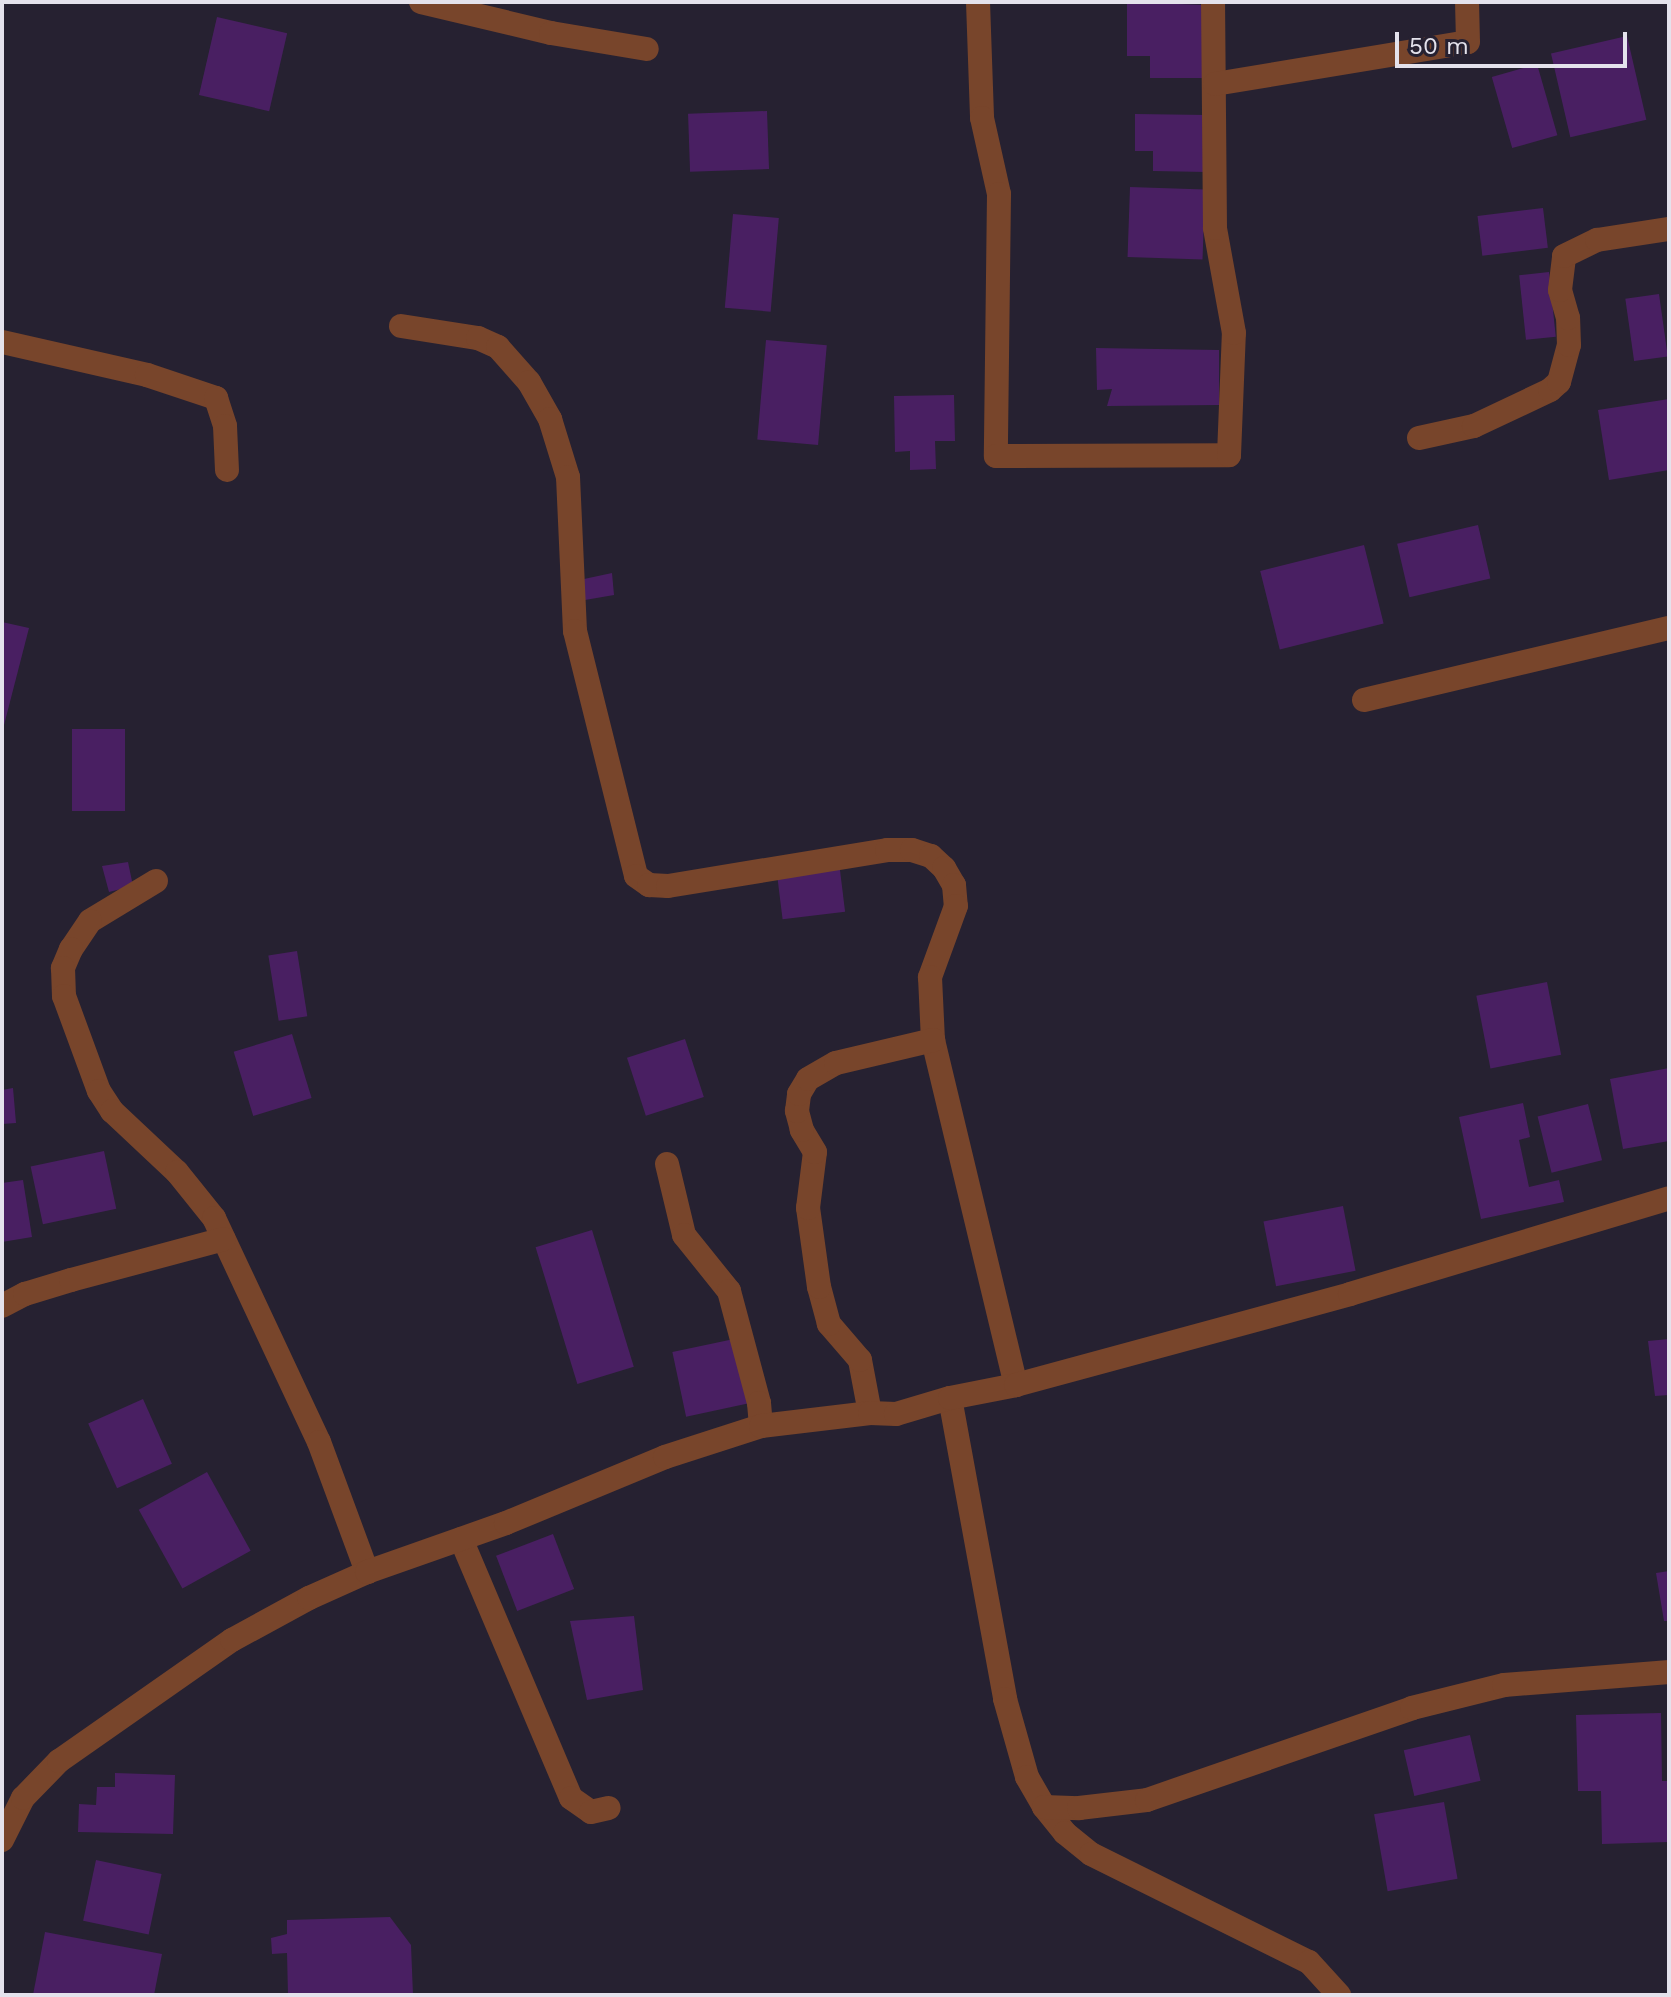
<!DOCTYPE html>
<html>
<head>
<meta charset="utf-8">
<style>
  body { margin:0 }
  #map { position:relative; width:1671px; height:1997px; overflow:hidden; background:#262131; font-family:"Work Sans",sans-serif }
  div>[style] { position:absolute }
  .building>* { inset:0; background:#491f62; transform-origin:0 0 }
  .minor>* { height:24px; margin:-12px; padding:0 12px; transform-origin:12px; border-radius:12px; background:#78452b }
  span { translate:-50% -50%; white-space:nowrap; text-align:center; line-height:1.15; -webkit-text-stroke:8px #262131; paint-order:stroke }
  .frame { position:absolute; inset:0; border:4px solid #e4e2ec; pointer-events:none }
  .scale { position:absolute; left:1395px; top:32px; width:232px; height:36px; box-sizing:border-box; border:4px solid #e4e2ec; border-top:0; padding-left:10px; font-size:24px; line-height:28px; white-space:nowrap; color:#e4e2ec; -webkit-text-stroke:6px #262131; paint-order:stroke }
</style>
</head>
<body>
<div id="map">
  <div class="building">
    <div style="clip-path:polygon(1127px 2px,1204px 5px,1205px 78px,1150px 78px,1150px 56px,1127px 56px)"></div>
    <div style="left:217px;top:17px;width:72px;height:80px;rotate:13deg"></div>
    <div style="left:1627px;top:36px;width:86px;height:78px;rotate:77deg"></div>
    <div style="left:1537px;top:64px;width:74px;height:47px;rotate:74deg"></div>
    <div style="left:767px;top:111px;width:58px;height:79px;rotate:88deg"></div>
    <div style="clip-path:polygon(1135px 114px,1208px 115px,1207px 172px,1153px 171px,1153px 151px,1135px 151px)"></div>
    <div style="left:1130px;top:187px;width:75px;height:70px;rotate:2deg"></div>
    <div style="left:1543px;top:208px;width:40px;height:66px;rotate:83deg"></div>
    <div style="left:733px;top:214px;width:46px;height:94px;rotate:5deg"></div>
    <div style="left:1549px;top:272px;width:65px;height:30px;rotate:84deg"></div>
    <div style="left:1659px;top:294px;width:63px;height:34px;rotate:82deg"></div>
    <div style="left:766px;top:340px;width:61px;height:100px;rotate:5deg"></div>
    <div style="clip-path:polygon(1096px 348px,1219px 350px,1219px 405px,1107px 406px,1112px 389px,1097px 390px)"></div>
    <div style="clip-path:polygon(954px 395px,955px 441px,935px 441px,936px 469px,910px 470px,910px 451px,895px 452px,894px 396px)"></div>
    <div style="clip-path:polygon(1669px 399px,1669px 470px,1609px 480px,1598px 410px)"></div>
    <div style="left:1478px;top:525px;width:55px;height:83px;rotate:77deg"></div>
    <div style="left:1364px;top:545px;width:81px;height:107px;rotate:76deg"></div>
    <div style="clip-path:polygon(612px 573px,614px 595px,585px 600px,584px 579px)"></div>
    <div style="clip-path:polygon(2px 622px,29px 628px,3px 729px,2px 729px)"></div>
    <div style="left:72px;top:729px;width:53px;height:82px"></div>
    <div style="clip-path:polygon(128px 862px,133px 886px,109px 892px,102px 866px)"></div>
    <div style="left:839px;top:862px;width:50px;height:63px;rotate:83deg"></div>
    <div style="left:297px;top:951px;width:66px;height:29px;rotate:81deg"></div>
    <div style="left:1547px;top:982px;width:74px;height:72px;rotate:79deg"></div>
    <div style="left:292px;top:1034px;width:67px;height:61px;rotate:73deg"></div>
    <div style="left:685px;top:1039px;width:61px;height:61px;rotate:72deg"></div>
    <div style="clip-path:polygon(1669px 1068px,1669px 1141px,1623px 1149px,1610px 1079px)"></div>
    <div style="clip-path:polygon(13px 1088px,16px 1123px,2px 1124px,2px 1090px)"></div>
    <div style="clip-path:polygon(1523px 1103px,1530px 1137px,1519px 1140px,1529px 1187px,1559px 1180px,1564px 1202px,1481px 1219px,1459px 1117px)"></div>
    <div style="left:1588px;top:1104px;width:58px;height:52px;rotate:76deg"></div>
    <div style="left:104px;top:1151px;width:59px;height:75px;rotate:78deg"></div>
    <div style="clip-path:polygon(23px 1180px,32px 1237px,2px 1242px,2px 1183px)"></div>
    <div style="left:1343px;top:1206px;width:66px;height:81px;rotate:79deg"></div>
    <div style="left:592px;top:1230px;width:143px;height:59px;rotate:73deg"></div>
    <div style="left:734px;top:1339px;width:66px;height:63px;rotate:78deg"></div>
    <div style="clip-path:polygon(1669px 1339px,1669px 1395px,1655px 1396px,1648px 1341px)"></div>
    <div style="left:143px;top:1399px;width:71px;height:60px;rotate:66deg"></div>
    <div style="left:207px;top:1472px;width:90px;height:78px;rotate:61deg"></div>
    <div style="left:553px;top:1534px;width:59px;height:61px;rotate:69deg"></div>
    <div style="clip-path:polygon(1669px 1571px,1669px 1621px,1664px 1621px,1656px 1573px)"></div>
    <div style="clip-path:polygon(634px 1616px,643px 1690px,587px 1700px,570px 1621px)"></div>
    <div style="clip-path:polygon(1661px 1713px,1662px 1781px,1669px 1781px,1669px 1842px,1602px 1844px,1601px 1791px,1578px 1791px,1576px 1715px)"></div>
    <div style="left:1470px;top:1735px;width:47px;height:68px;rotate:77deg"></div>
    <div style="clip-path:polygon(115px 1773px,175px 1775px,173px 1834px,78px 1832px,79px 1804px,96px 1805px,97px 1787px,115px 1787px)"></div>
    <div style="left:1444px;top:1802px;width:78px;height:71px;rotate:80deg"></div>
    <div style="left:96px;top:1860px;width:67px;height:62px;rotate:12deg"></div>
    <div style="clip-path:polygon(390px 1917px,411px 1945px,413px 1995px,288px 1995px,287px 1953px,272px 1954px,271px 1938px,287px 1934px,287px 1920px)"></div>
    <div style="clip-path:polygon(45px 1932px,162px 1954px,154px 1995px,33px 1995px)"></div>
  </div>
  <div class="minor">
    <div style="left:421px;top:2px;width:134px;rotate:13.4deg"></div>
    <div style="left:551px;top:33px;width:97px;rotate:9.5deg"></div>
    <div style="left:978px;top:2px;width:116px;rotate:88deg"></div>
    <div style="left:982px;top:118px;width:78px;rotate:77.4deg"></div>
    <div style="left:999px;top:194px;width:262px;rotate:90.7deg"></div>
    <div style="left:996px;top:456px;width:233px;rotate:-0.2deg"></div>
    <div style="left:1229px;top:455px;width:122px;rotate:-87.7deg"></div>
    <div style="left:1234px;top:333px;width:107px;rotate:-100.3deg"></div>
    <div style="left:1215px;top:228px;width:226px;rotate:-90.5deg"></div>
    <div style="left:1215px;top:84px;width:256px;rotate:-9.4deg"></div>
    <div style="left:1468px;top:42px;width:40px;rotate:-91.4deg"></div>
    <div style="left:401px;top:326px;width:78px;rotate:8.9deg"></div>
    <div style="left:478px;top:338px;width:22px;rotate:24deg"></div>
    <div style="left:498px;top:347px;width:47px;rotate:48.5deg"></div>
    <div style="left:529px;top:382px;width:43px;rotate:60.4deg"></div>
    <div style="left:550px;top:419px;width:61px;rotate:72.8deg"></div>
    <div style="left:568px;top:477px;width:154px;rotate:87.4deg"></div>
    <div style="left:575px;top:631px;width:252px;rotate:76deg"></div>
    <div style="left:636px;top:876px;width:16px;rotate:35deg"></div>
    <div style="left:649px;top:885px;width:19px;rotate:3deg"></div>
    <div style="left:668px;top:886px;width:222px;rotate:-9.3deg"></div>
    <div style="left:887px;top:850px;width:25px"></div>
    <div style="left:912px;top:850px;width:20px;rotate:18deg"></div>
    <div style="left:931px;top:856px;width:18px;rotate:43deg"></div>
    <div style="left:944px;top:868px;width:20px;rotate:60deg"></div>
    <div style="left:954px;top:885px;width:21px;rotate:85deg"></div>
    <div style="left:956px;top:906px;width:76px;rotate:110.1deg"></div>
    <div style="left:930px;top:977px;width:63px;rotate:87.3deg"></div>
    <div style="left:933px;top:1040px;width:355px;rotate:76.5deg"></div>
    <div style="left:2px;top:342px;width:149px;rotate:12.8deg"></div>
    <div style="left:147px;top:375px;width:73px;rotate:18.4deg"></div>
    <div style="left:216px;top:398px;width:29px;rotate:72deg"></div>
    <div style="left:225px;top:426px;width:44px;rotate:87.4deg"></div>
    <div style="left:1419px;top:438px;width:56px;rotate:-12.3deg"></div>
    <div style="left:1474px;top:426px;width:84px;rotate:-25.3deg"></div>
    <div style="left:1550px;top:390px;width:12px;rotate:-42deg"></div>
    <div style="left:1559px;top:382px;width:38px;rotate:-75deg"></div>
    <div style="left:1569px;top:345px;width:27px;rotate:-92deg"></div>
    <div style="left:1568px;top:318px;width:29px;rotate:-106deg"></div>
    <div style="left:1560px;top:290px;width:34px;rotate:-83deg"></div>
    <div style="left:1564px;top:256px;width:37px;rotate:-26deg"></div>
    <div style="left:1597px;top:240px;width:73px;rotate:-8.7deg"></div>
    <div style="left:1364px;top:700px;width:313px;rotate:-13.3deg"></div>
    <div style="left:156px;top:881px;width:77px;rotate:148.8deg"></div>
    <div style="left:90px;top:921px;width:34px;rotate:124deg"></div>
    <div style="left:71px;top:949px;width:21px;rotate:113deg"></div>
    <div style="left:63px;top:968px;width:28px;rotate:88deg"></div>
    <div style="left:64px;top:996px;width:101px;rotate:69.8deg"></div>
    <div style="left:99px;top:1091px;width:24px;rotate:57deg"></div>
    <div style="left:112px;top:1111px;width:89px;rotate:43.2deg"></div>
    <div style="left:177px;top:1172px;width:59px;rotate:51.2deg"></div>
    <div style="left:214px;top:1218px;width:247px;rotate:64.9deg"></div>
    <div style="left:319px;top:1442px;width:139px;rotate:69.7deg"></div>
    <div style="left:667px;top:1164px;width:73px;rotate:76.5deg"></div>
    <div style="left:684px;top:1235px;width:72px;rotate:51.2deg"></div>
    <div style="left:729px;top:1291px;width:116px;rotate:75deg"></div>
    <div style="left:759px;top:1403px;width:23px;rotate:85deg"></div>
    <div style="left:2px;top:1306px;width:26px;rotate:-28deg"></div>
    <div style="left:25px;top:1294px;width:48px;rotate:-16.9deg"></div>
    <div style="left:71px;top:1280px;width:158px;rotate:-15deg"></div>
    <div style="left:950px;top:1398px;width:306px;rotate:79.6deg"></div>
    <div style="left:1005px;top:1699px;width:81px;rotate:74.2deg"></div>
    <div style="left:1027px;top:1777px;width:34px;rotate:60deg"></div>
    <div style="left:1044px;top:1807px;width:33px;rotate:51deg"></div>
    <div style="left:1065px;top:1833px;width:33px;rotate:39deg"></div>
    <div style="left:1091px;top:1854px;width:243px;rotate:26.4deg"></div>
    <div style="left:1309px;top:1962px;width:45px;rotate:47.7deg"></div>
    <div style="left:870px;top:1413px;width:54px;rotate:-100.7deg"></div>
    <div style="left:860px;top:1360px;width:48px;rotate:-130.7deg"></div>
    <div style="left:829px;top:1324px;width:38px;rotate:-105deg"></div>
    <div style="left:819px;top:1287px;width:80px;rotate:-97.9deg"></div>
    <div style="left:808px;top:1208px;width:56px;rotate:-82.9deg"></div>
    <div style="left:815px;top:1152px;width:26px;rotate:-121deg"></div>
    <div style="left:802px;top:1130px;width:20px;rotate:-105deg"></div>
    <div style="left:797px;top:1111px;width:17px;rotate:-83deg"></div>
    <div style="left:799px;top:1094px;width:17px;rotate:-59deg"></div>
    <div style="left:808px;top:1079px;width:32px;rotate:-30deg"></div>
    <div style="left:836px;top:1063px;width:100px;rotate:-13.3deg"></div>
    <div style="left:461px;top:1539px;width:281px;rotate:67deg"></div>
    <div style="left:571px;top:1798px;width:24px;rotate:35deg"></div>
    <div style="left:591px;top:1812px;width:18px;rotate:-13deg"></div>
    <div style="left:1044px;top:1807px;width:35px;rotate:2deg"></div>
    <div style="left:1079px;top:1808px;width:68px;rotate:-6.7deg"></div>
    <div style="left:1147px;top:1800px;width:281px;rotate:-19.1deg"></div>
    <div style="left:1412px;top:1708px;width:95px;rotate:-14deg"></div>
    <div style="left:1504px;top:1685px;width:166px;rotate:-4.5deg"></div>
    <div style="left:2px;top:1840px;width:47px;rotate:-63.4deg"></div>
    <div style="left:23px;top:1798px;width:52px;rotate:-45.8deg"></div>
    <div style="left:59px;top:1761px;width:211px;rotate:-35deg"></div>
    <div style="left:232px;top:1640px;width:88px;rotate:-28.6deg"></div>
    <div style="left:309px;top:1598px;width:64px;rotate:-24.1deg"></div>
    <div style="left:367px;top:1572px;width:147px;rotate:-19.4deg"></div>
    <div style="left:506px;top:1523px;width:172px;rotate:-22.5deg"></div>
    <div style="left:665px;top:1457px;width:101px;rotate:-17.9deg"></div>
    <div style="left:761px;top:1426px;width:110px;rotate:-6.8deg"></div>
    <div style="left:870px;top:1413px;width:26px;rotate:2deg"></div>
    <div style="left:896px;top:1414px;width:56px;rotate:-16.5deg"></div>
    <div style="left:950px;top:1398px;width:67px;rotate:-11.1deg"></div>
    <div style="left:1016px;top:1385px;width:346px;rotate:-15.2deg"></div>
    <div style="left:1350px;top:1294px;width:333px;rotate:-16.7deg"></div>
  </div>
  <div class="frame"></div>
  <div class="scale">50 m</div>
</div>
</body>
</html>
